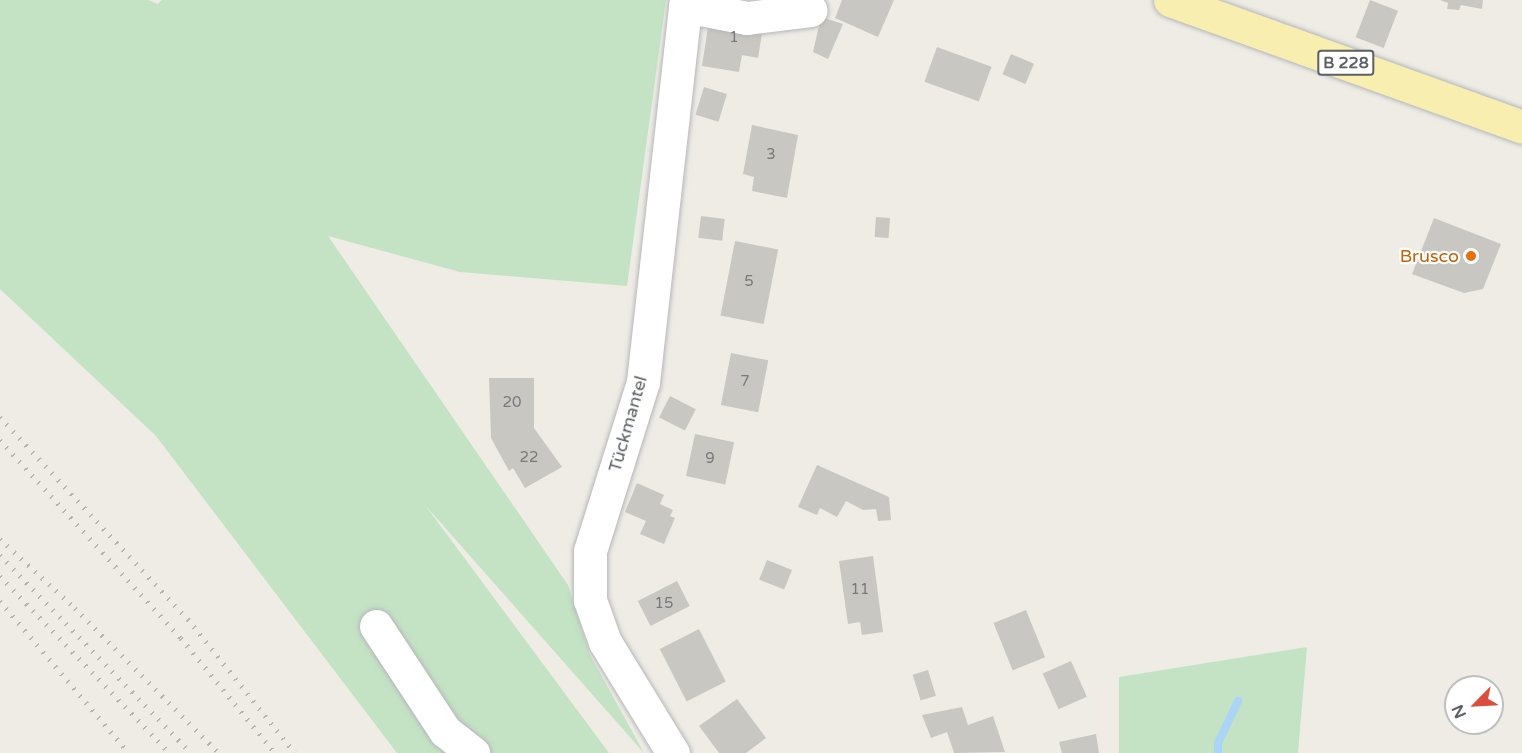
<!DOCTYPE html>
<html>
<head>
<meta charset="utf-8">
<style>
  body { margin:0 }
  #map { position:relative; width:1522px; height:753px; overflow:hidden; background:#eeece5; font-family:"Varela Round",sans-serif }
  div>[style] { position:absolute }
  .green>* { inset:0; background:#c3e3c4 }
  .stream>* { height:8px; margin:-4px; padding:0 4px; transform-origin:4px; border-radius:4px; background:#abd4f7 }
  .building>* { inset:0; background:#c9c7c2; transform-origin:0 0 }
  .roads { filter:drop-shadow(0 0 2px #b5b7ba) drop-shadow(0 0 2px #b5b7ba) }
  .minor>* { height:33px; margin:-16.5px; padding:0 16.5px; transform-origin:16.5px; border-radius:16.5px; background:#fff }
  .major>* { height:33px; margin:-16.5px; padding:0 16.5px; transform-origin:16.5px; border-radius:16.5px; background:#f8eeaf }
  .rail>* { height:4.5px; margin-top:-2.25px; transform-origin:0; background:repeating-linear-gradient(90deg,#b3b4b4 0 1.5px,transparent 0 9.5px) }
  .dots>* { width:16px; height:16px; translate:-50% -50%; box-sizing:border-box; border:3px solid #fff; border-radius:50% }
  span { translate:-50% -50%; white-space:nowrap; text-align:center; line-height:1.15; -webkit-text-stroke:4.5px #fff; paint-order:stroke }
  .number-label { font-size:15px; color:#777a7c }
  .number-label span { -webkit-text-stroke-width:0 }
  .shield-label span { padding:2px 4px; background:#fff; border:2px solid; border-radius:4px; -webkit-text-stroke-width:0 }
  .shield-label { font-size:16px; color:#5c6064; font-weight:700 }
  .food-label { font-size:18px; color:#c56008 }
  .right { translate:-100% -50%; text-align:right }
  .street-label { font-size:18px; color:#5c6064 }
  .north { position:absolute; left:1444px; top:675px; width:60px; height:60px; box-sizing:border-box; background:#fff; border:2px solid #bebfc1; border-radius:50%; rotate:246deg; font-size:16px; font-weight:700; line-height:24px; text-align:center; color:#5c6064 }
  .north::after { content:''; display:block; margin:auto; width:21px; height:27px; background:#da4e3e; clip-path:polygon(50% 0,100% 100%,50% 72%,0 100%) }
</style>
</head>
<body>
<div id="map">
  <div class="green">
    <div style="clip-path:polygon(0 0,148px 0,158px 4px,162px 0,666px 0,627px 286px,460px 272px,328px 236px,568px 585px,590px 655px,644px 753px,425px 505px,609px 753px,397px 753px,156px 436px,0 289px)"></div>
    <div style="clip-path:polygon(1307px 647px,1298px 753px,1119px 753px,1119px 677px)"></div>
  </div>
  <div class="stream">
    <div style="left:1218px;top:753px;width:10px;rotate:-90deg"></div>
    <div style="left:1218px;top:743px;width:47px;rotate:-64.5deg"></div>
  </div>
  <div class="building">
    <div style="clip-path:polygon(842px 0,894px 0,878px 37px,835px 18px)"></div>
    <div style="left:1370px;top:0;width:30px;height:40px;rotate:21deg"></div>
    <div style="clip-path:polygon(1440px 0,1483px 0,1482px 9px,1461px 5px,1459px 10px,1447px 9px,1448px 3px)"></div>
    <div style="clip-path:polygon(710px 14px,764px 21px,758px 58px,742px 55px,739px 72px,702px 66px)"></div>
    <div style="clip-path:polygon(821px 17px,843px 24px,828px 59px,813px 52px)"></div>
    <div style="left:937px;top:47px;width:58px;height:37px;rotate:20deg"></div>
    <div style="left:1011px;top:54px;width:25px;height:22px;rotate:23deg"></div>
    <div style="left:704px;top:87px;width:24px;height:29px;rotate:17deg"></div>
    <div style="clip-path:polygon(752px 125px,798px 135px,787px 198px,752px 191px,754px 177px,743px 174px)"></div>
    <div style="left:701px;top:216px;width:24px;height:22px;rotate:7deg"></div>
    <div style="left:876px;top:217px;width:14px;height:20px;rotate:4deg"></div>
    <div style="clip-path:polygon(1434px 218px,1501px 244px,1483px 289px,1464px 293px,1412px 274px)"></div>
    <div style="left:735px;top:241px;width:44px;height:76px;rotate:11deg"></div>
    <div style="left:731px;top:353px;width:38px;height:53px;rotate:11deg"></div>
    <div style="clip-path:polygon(489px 378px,534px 378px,534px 428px,562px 467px,525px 488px,513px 468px,509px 471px,491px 438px)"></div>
    <div style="left:670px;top:396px;width:29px;height:24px;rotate:27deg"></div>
    <div style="left:695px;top:434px;width:40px;height:43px;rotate:12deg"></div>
    <div style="clip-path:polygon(817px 465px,889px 497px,891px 520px,878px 521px,876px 509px,863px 510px,846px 501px,837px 517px,820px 508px,817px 515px,798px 507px)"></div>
    <div style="clip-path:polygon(637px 483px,664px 495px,660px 504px,673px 510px,670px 516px,675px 518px,664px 544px,640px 534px,646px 521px,625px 512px)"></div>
    <div style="clip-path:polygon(873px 556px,883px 632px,862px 635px,860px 622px,848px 624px,839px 561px)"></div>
    <div style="left:767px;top:560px;width:27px;height:21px;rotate:22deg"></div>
    <div style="left:677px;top:581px;width:28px;height:44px;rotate:63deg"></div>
    <div style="left:1026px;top:610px;width:51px;height:35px;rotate:68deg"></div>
    <div style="left:699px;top:629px;width:59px;height:44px;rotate:63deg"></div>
    <div style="left:1071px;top:661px;width:39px;height:31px;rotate:66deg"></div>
    <div style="left:928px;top:670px;width:27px;height:16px;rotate:73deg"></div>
    <div style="clip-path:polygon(737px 699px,766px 738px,746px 753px,719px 753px,699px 726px)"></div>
    <div style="clip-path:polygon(962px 707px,968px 725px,993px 716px,1005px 752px,954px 753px,947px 732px,931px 738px,922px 715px)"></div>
    <div style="clip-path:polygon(1096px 734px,1099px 753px,1062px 753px,1059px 742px)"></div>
  </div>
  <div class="roads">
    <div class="minor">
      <div style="left:685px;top:6px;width:63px;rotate:11deg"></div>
      <div style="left:747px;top:18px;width:64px;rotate:-7.1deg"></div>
      <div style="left:376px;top:626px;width:126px;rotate:56.7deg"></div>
      <div style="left:445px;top:731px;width:36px;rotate:38deg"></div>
      <div style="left:673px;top:753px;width:130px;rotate:-121.5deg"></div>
      <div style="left:605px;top:642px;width:45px;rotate:-109.7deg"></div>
      <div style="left:590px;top:600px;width:49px;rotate:-90deg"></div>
      <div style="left:590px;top:551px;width:177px;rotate:-72.6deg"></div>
      <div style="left:643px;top:382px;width:384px;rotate:-83.6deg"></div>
    </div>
    <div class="major">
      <div style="left:1170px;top:0;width:374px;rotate:19.8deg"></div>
    </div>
  </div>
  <div class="rail">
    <div style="left:0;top:417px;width:276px;rotate:47.1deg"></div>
    <div style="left:188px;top:619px;width:171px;rotate:51.4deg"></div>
    <div style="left:0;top:440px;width:268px;rotate:47.6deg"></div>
    <div style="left:181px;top:638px;width:149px;rotate:50.7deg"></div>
    <div style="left:0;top:539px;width:102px;rotate:42.6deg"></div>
    <div style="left:75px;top:608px;width:204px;rotate:45.2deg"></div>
    <div style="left:0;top:555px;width:275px;rotate:46deg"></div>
    <div style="left:0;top:576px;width:245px;rotate:46.2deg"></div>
    <div style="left:0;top:601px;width:199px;rotate:49.7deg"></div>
  </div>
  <div class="dots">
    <div style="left:1471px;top:256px;background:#e8710a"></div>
  </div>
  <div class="number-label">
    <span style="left:734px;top:38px">1</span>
    <span style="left:771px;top:155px">3</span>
    <span style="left:749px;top:282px">5</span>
    <span style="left:745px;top:382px">7</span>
    <span style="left:512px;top:403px">20</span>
    <span style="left:529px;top:458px">22</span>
    <span style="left:710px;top:459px">9</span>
    <span style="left:860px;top:590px">11</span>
    <span style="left:664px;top:604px">15</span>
  </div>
  <div class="shield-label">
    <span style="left:1346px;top:63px">B 228</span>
  </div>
  <div class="food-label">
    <span class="right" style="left:1459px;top:256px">Brusco</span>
  </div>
  <div class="street-label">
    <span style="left:628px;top:424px;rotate:-74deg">Tückmantel</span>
  </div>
  <div class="north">N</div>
</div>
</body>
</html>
